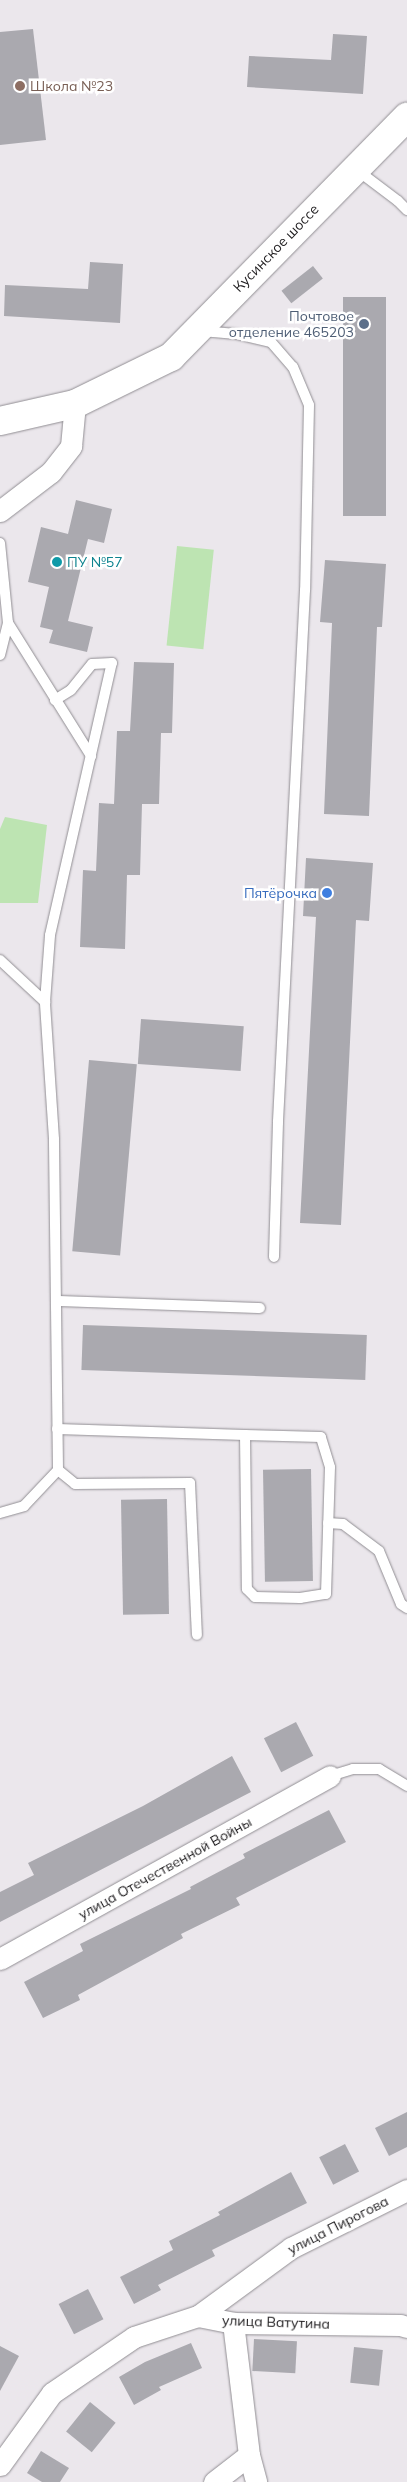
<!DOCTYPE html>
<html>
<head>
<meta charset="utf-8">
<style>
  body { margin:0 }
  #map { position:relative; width:407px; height:2482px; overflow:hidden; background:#ebe7ec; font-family:Mulish,sans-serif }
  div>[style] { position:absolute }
  .green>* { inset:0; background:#bde4b2; transform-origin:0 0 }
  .building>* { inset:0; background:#aaa9af; transform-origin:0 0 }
  .roads { filter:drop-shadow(0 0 1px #918e93) drop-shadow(0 0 1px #918e93) }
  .lane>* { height:10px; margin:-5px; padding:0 5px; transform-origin:5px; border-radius:5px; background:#fff }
  .street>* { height:21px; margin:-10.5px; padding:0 10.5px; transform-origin:10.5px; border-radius:10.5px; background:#fff }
  .secondary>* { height:28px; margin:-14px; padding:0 14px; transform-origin:14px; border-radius:14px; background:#fff }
  .dots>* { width:14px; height:14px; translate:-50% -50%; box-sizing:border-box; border:2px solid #fff; border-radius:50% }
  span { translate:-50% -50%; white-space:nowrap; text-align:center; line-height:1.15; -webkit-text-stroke:5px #fff; paint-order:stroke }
  .education-label { font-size:14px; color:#785e54 }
  .left { translate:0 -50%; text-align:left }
  .street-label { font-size:14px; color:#232123 }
  .service-label { font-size:14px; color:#4e5e75 }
  .right { translate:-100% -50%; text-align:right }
  .culture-label { font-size:14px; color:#0d838f }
  .shop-label { font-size:14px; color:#366cbe }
</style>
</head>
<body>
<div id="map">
  <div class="green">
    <div style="left:177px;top:546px;width:37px;height:100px;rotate:6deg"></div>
    <div style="clip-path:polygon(5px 817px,47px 825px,38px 903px,0 903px,0 829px)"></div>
  </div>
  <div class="building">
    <div style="clip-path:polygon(33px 29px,46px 140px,0 145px,0 32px)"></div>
    <div style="clip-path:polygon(333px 34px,367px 36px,363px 94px,247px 87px,249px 56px,331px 60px)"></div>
    <div style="clip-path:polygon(90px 262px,123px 264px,120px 323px,4px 316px,5px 285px,88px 289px)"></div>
    <div style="left:313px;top:266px;width:16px;height:40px;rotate:52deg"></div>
    <div style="left:343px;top:297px;width:43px;height:219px"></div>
    <div style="clip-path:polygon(76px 500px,112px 509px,104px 543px,88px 539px,68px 621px,93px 627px,87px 652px,49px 643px,53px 630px,40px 627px,49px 587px,28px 582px,41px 527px,68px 534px)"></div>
    <div style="clip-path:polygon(325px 560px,386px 564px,382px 627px,377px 627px,369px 816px,324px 814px,332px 623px,320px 622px)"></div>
    <div style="clip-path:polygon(134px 662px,174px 663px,172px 733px,161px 733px,159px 804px,142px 804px,140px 875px,127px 875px,125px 949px,80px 947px,83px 870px,96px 871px,99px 803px,114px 804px,117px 731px,130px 731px)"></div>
    <div style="clip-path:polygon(306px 858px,373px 863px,369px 921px,356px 920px,341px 1225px,300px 1223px,316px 917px,303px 916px)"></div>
    <div style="left:141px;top:1019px;width:103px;height:45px;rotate:4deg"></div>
    <div style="left:89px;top:1060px;width:48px;height:192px;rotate:5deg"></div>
    <div style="left:83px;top:1325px;width:284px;height:45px;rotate:2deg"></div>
    <div style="left:311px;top:1469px;width:112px;height:48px;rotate:89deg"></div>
    <div style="left:167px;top:1499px;width:115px;height:46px;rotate:89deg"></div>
    <div style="left:296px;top:1722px;width:38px;height:36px;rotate:63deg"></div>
    <div style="clip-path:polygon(232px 1756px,251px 1792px,0 1922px,0 1892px,34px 1875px,28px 1863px,143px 1806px)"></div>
    <div style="clip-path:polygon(329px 1810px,346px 1842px,236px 1898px,240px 1905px,181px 1934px,183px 1938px,78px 1995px,80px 2000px,43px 2018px,24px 1982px,83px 1951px,80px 1944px,191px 1889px,190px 1887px,245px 1858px,243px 1854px)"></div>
    <div style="clip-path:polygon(407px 2112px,407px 2147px,389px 2156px,375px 2128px)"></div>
    <div style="left:345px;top:2144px;width:31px;height:29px;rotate:63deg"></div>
    <div style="clip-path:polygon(291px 2172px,307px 2203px,212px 2250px,215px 2256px,158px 2285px,161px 2290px,134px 2304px,120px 2277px,173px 2250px,169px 2241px,220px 2215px,218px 2212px)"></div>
    <div style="left:88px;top:2289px;width:34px;height:33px;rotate:63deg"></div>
    <div style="left:254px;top:2339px;width:43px;height:32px;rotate:3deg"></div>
    <div style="clip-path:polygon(191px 2343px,202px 2368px,159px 2387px,161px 2390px,134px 2405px,119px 2377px,145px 2362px)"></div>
    <div style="clip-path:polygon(0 2346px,19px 2356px,0 2391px)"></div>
    <div style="left:354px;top:2347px;width:29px;height:36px;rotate:6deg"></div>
    <div style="left:90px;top:2402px;width:33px;height:38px;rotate:39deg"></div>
    <div style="clip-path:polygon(41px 2451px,69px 2468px,60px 2482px,42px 2482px,27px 2473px)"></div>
  </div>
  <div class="roads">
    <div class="lane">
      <div style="left:357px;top:170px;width:51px;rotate:37.1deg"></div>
      <div style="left:398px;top:201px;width:13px;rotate:45deg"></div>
      <div style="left:202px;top:331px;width:34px;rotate:5deg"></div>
      <div style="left:236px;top:334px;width:36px;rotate:13deg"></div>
      <div style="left:271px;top:342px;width:33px;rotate:49deg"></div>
      <div style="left:293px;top:367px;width:41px;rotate:67.2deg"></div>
      <div style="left:309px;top:405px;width:185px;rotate:91.2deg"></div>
      <div style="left:305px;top:590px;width:533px;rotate:92.91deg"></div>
      <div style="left:278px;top:1122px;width:135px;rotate:91.7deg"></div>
      <div style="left:0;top:543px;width:80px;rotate:84.3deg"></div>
      <div style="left:8px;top:623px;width:33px;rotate:104deg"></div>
      <div style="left:8px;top:623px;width:157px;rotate:58deg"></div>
      <div style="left:0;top:960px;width:62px;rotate:43deg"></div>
      <div style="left:57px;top:1301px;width:203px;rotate:2deg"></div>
      <div style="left:57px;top:1429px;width:188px;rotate:1.8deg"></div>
      <div style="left:245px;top:1435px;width:154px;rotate:89.3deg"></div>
      <div style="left:247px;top:1589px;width:11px;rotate:45deg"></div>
      <div style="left:255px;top:1597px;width:45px;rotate:1.3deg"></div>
      <div style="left:300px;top:1598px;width:26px;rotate:-9deg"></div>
      <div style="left:326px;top:1594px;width:127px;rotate:-88.2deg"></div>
      <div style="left:330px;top:1467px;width:31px;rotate:-107deg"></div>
      <div style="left:321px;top:1437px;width:76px;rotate:-178.5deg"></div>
      <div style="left:58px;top:1470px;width:22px;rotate:39deg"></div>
      <div style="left:75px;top:1484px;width:115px;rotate:-0.5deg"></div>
      <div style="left:190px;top:1483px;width:152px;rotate:87.4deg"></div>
      <div style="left:0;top:1513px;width:25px;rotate:-16deg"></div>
      <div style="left:24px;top:1506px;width:50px;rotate:-46.6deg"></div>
      <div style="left:58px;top:1470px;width:331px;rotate:-90.7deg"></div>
      <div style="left:54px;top:1139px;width:137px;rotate:-93.8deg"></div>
      <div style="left:45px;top:1002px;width:67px;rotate:-85.7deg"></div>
      <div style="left:50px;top:935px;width:279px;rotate:-77.2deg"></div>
      <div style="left:112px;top:663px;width:20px;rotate:177deg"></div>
      <div style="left:92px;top:664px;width:33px;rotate:129deg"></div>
      <div style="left:71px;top:690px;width:19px;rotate:148deg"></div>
      <div style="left:328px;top:1523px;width:15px;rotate:4deg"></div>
      <div style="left:343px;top:1524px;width:45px;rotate:36.9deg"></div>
      <div style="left:379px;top:1551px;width:57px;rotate:67.5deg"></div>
      <div style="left:401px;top:1604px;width:7px;rotate:34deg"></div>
      <div style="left:330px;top:1776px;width:24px;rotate:-17deg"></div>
      <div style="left:353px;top:1769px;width:26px"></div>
      <div style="left:379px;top:1769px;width:33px;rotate:31deg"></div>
    </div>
    <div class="street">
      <div style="left:0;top:511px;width:64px;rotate:-37.4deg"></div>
      <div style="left:51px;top:472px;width:33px;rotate:-52deg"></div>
      <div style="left:71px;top:446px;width:42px;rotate:-84.6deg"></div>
      <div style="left:0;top:1959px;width:377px;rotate:-29deg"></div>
      <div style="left:198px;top:2316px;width:115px;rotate:-36.2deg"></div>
      <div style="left:291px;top:2248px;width:130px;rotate:-26.6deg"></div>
      <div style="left:249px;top:2455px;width:28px;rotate:75deg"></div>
      <div style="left:0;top:2465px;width:89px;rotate:-54.2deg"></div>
      <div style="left:52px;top:2393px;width:99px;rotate:-34.3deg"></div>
      <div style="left:134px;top:2337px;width:67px;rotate:-18.2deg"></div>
      <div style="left:198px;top:2316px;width:36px;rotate:11deg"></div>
      <div style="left:233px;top:2323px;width:167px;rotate:0.7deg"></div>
      <div style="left:400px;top:2325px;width:7px;rotate:16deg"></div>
      <div style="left:214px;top:2482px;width:44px;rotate:-37.6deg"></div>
      <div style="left:249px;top:2455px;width:133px;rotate:-96.9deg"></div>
    </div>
    <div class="secondary">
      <div style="left:0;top:421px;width:77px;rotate:-12.8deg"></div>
      <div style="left:75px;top:404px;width:107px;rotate:-26.1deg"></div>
      <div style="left:171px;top:357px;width:337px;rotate:-45.5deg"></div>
    </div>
  </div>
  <div class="dots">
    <div style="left:20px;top:86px;background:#8d6e63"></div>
    <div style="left:364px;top:324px;background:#5c6f8a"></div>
    <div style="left:57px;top:562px;background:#0f9aa8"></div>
    <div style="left:327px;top:893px;background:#3f7fe0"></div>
  </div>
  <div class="education-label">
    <span class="left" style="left:30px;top:86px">Школа №23</span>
  </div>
  <div class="street-label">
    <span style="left:276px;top:248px;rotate:-46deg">Кусинское шоссе</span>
    <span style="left:165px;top:1868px;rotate:-29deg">улица Отечественной Войны</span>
    <span style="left:338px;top:2225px;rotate:-27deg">улица Пирогова</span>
    <span style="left:276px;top:2322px;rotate:2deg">улица Ватутина</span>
  </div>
  <div class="service-label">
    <span class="right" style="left:354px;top:324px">Почтовое<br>отделение 465203</span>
  </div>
  <div class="culture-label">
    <span class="left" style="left:67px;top:562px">ПУ №57</span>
  </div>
  <div class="shop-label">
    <span class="right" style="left:317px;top:893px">Пятёрочка</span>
  </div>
</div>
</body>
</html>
